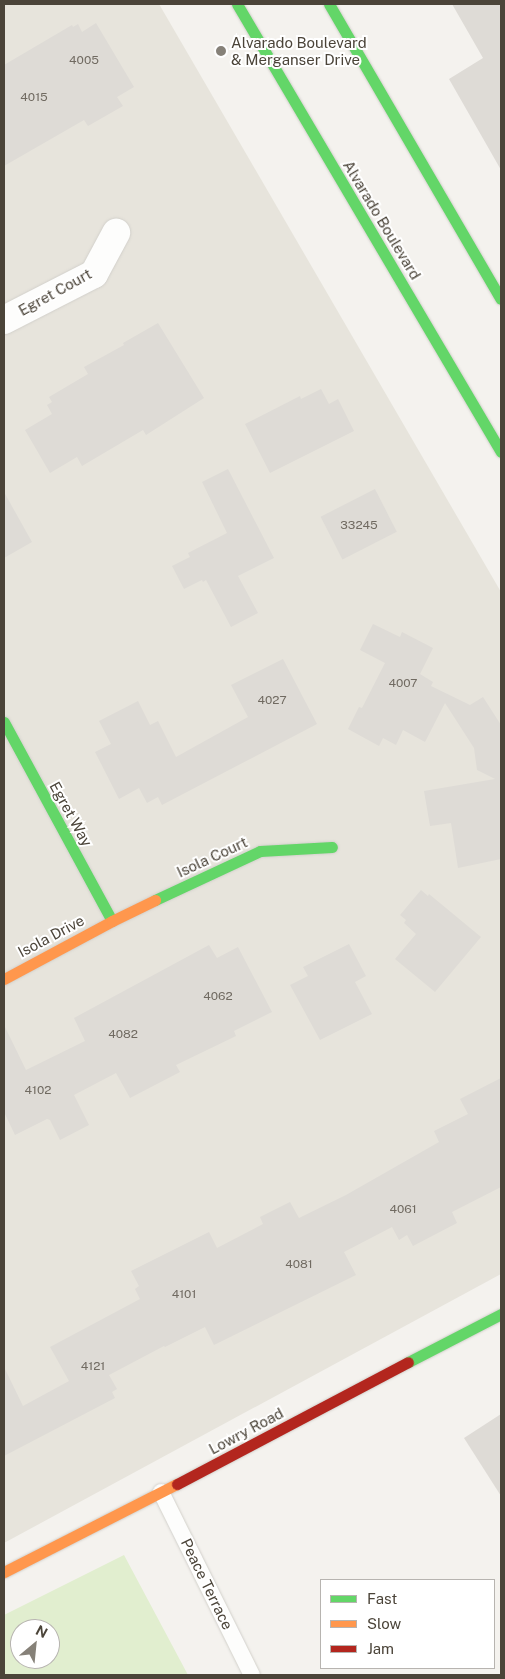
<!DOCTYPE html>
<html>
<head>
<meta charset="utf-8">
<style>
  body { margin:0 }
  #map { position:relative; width:505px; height:1679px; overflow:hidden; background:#f4f2ee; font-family:"Public Sans",sans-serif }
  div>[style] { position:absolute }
  .residential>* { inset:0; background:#e7e4dc }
  .green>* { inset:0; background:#e1eecf }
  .building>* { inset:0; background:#dedbd6; transform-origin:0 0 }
  .roads { filter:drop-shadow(0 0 1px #d2d0cb) drop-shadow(0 0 1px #d2d0cb) }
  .lane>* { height:16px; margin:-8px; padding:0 8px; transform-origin:8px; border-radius:8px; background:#fdfdfc }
  .street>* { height:28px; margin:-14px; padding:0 14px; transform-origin:14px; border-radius:14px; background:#fdfdfc }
  .fast>* { height:11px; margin:-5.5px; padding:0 5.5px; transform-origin:5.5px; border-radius:5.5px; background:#63d668 }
  .slow>* { height:11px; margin:-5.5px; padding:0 5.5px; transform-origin:5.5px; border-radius:5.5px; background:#ff974d }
  .jam>* { height:11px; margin:-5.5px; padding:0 5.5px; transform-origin:5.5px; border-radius:5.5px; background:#b3261e }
  .dots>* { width:14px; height:14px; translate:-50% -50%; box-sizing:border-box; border:2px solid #fff; border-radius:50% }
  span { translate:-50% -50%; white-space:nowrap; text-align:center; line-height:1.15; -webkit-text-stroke:4px #fff; paint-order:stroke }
  .number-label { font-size:12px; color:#706a61 }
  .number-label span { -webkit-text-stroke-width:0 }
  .poi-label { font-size:15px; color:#4b4439 }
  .left { translate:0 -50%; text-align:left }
  .street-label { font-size:15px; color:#4b4439 }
  .frame { position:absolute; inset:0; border:5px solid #4b4439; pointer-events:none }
  .legend { position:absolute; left:320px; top:1579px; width:175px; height:90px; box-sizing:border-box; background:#fff; border:1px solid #b7b4b0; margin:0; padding:6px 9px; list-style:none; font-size:15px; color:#4b4439 }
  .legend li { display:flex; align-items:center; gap:10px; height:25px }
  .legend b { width:25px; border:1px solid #b7b4b0 }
  .north { position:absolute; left:10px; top:1619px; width:50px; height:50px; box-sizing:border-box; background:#fff; border:1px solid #b7b4b0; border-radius:50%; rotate:28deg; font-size:14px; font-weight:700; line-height:20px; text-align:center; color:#4b4439 }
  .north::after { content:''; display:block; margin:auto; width:18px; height:22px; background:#868178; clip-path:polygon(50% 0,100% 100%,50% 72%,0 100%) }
</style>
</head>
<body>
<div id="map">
  <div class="residential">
    <div style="clip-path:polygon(4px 4px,159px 4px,501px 592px,501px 1274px,4px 1543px)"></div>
  </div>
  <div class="green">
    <div style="clip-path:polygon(evenodd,124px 1555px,188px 1675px,4px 1675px,4px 1615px,124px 1555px,20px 1629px,50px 1629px,50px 1659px,20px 1659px,20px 1629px)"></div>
  </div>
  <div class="building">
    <div style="clip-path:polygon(452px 4px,501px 4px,501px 170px,449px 79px,483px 58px)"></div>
    <div style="clip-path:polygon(96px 23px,134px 87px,117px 97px,123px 106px,88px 126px,84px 120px,4px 166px,4px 65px,72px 25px,73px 27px,78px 24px,82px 32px)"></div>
    <div style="clip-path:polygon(158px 323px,204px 398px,146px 435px,143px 430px,82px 466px,77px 457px,50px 473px,25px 430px,52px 414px,47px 405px,52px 402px,49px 397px,88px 374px,84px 367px,124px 345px,123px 343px)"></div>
    <div style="clip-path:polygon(321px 389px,329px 404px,338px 399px,354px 431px,270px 473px,245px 424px,300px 396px,301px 399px)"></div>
    <div style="clip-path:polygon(228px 469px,274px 558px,238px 576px,258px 613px,231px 627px,206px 580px,203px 582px,202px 580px,184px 589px,172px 566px,190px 557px,188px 553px,227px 533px,202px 482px)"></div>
    <div style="left:375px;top:489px;width:48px;height:61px;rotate:63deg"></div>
    <div style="clip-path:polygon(4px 492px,32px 542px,4px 558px)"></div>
    <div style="clip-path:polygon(373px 624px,400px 637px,402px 632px,433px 648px,420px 674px,433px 682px,431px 686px,470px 705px,483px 697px,501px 725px,501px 859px,458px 868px,451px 823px,430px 826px,424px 791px,495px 779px,477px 770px,474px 748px,445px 703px,425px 742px,403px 730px,396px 745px,383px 738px,379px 746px,348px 729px,359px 707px,362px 708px,385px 663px,360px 650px)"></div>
    <div style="clip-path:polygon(283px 659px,317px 724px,162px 805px,158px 797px,147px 803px,139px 788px,119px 799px,95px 752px,111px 744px,99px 721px,138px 701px,150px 725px,158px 721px,176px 757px,248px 717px,231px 685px)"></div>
    <div style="clip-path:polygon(421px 890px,428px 896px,429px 894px,481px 937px,435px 992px,395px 959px,416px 934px,404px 923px,406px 920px,400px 915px)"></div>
    <div style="clip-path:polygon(349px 944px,366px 976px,355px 982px,372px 1014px,320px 1040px,290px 985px,308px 976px,303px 967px)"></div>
    <div style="clip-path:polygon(209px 945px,217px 958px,238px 947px,272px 1012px,234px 1031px,236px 1036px,176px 1065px,180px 1072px,130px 1098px,116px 1073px,74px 1095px,89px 1125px,60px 1140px,50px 1120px,47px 1119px,15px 1135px,4px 1112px,4px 1025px,26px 1070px,85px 1041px,74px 1018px)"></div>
    <div style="clip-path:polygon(501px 1078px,501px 1187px,452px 1212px,457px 1223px,413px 1246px,407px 1235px,399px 1240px,392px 1227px,344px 1252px,356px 1275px,214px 1345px,205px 1327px,165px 1347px,164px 1346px,109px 1375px,117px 1389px,112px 1392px,115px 1398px,4px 1456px,4px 1367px,23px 1406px,69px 1381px,50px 1347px,140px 1299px,135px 1289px,139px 1286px,131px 1271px,209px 1232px,217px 1248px,263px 1224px,260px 1217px,290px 1202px,299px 1218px,346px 1195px,439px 1142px,434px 1131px,468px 1114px,460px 1099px)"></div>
    <div style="clip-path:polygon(501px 1414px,501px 1496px,464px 1438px)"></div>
  </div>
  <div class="roads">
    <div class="lane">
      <div style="left:161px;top:1492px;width:204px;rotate:63.6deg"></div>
    </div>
    <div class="street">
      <div style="left:4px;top:320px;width:101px;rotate:-27.1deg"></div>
      <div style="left:94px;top:274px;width:47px;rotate:-61.8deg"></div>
    </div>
    <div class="fast">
      <div style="left:237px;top:4px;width:520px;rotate:59.49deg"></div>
      <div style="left:329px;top:4px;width:341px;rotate:59.8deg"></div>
      <div style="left:4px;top:722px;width:226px;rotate:61.5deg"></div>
      <div style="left:155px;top:900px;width:116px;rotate:-25deg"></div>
      <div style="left:260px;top:851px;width:72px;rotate:-3.2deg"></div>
      <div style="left:408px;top:1362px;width:105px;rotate:-27.3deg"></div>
    </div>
    <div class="slow">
      <div style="left:4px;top:979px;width:123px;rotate:-28.2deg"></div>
      <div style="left:112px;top:921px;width:48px;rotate:-26deg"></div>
      <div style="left:4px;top:1572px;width:194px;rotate:-27deg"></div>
    </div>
    <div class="jam">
      <div style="left:177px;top:1484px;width:261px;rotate:-27.8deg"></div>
    </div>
  </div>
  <div class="dots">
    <div style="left:221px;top:51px;background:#868178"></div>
  </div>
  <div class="number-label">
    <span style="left:84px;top:61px">4005</span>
    <span style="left:34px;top:98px">4015</span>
    <span style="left:359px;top:526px">33245</span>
    <span style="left:403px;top:684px">4007</span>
    <span style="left:272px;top:701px">4027</span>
    <span style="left:218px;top:997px">4062</span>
    <span style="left:123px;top:1035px">4082</span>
    <span style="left:38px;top:1091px">4102</span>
    <span style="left:403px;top:1210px">4061</span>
    <span style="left:299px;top:1265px">4081</span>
    <span style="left:184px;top:1295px">4101</span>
    <span style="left:93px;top:1367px">4121</span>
  </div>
  <div class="poi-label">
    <span class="left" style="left:231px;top:51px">Alvarado Boulevard<br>&amp; Merganser Drive</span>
  </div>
  <div class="street-label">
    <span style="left:382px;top:220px;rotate:59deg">Alvarado Boulevard</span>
    <span style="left:55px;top:292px;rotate:-29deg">Egret Court</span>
    <span style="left:71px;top:814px;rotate:61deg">Egret Way</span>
    <span style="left:212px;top:857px;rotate:-25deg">Isola Court</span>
    <span style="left:51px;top:936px;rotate:-28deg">Isola Drive</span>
    <span style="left:246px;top:1431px;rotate:-28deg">Lowry Road</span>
    <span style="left:207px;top:1584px;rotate:64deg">Peace Terrace</span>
  </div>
  <div class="frame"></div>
  <ul class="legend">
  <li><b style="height:6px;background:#63d668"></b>Fast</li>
  <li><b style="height:6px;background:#ff974d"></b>Slow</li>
  <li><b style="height:6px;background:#b3261e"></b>Jam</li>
  </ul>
  <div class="north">N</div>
</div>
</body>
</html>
